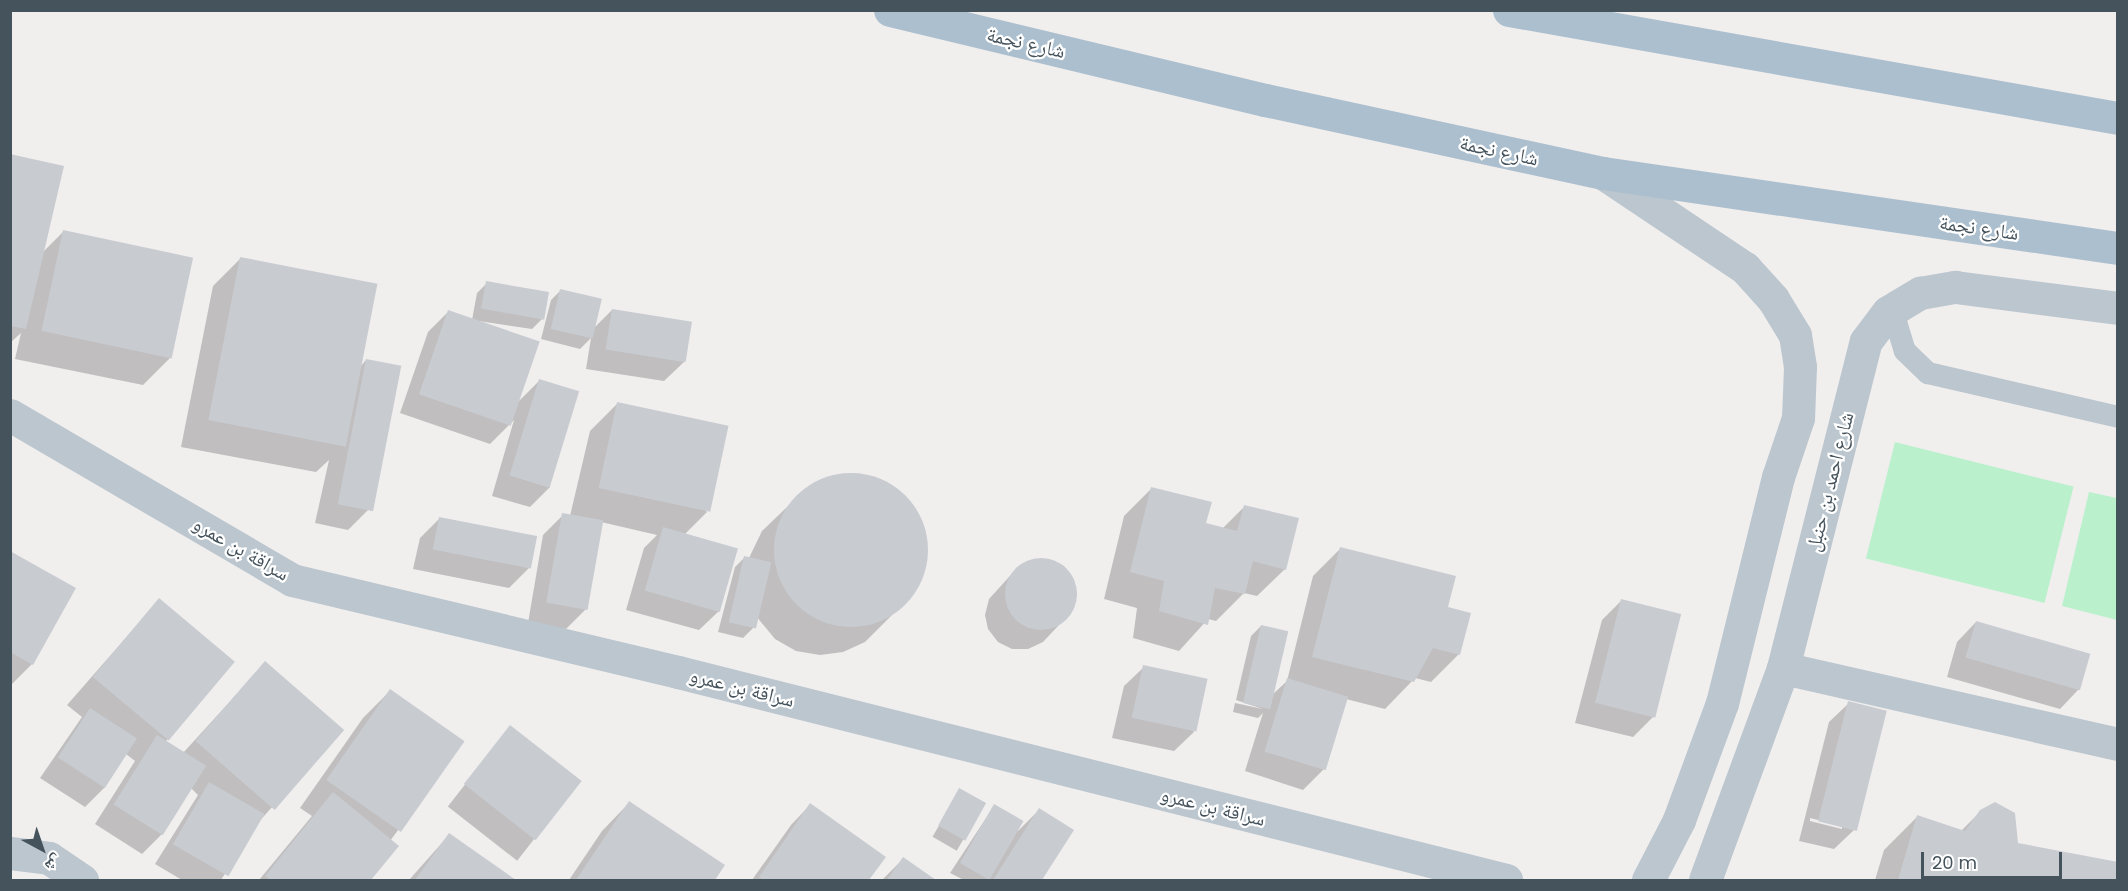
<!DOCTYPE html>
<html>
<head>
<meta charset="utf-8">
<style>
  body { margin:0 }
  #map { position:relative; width:2128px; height:891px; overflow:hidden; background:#f1eeee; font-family:Poppins,"Noto Naskh Arabic",sans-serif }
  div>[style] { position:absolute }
  .green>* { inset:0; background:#baf1cc; transform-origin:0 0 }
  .shadow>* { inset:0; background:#0003; transform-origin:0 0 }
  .building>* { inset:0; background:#c8ccd1; transform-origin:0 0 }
  .round { border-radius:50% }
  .lane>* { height:22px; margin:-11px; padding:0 11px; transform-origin:11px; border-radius:11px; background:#bbc6ce }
  .street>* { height:33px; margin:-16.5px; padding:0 16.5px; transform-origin:16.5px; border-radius:16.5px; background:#bbc6ce }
  .primary>* { height:33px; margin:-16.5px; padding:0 16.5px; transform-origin:16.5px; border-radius:16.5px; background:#acbfce }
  span { translate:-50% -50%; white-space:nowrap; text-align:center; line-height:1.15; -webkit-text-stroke:4.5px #fff; paint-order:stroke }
  .street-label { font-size:20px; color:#45535c }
  .frame { position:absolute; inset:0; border:12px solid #45535c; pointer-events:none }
  .north { position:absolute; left:12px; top:819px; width:60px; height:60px; -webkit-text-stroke:4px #fff; paint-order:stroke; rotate:140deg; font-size:16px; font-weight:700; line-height:24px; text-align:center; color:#45535c }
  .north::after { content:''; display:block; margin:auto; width:21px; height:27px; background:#45535c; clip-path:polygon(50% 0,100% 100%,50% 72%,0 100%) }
  .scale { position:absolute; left:1921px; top:852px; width:141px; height:27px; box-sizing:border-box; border:3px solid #45535c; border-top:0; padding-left:8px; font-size:18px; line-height:21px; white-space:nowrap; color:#45535c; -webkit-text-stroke:4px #fff; paint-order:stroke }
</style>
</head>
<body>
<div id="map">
  <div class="green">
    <div style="left:1895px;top:442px;width:184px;height:120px;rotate:14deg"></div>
    <div style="clip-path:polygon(2089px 492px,2117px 498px,2117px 620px,2062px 606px)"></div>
  </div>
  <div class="shadow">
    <div style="clip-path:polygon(10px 156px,42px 253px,64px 231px,170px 358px,143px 385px,15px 359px,21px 333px,10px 343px)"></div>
    <div style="clip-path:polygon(240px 259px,359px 368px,366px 360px,368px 510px,348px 530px,315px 523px,329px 460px,316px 472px,181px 447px,213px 286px)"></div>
    <div style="clip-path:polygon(487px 283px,542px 319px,532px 329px,472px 320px,517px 403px,539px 381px,550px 487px,530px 507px,492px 496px,514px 420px,490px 444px,400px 413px,428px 332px,448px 312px,472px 320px,477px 293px)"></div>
    <div style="clip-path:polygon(561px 290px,593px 329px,612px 310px,684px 362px,664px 381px,586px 369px,591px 338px,580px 349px,541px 339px,551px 300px)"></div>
    <div style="clip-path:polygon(617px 404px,707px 512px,685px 534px,736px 549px,719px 611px,699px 630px,626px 610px,644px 548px,657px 535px,601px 522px,586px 609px,566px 629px,528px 623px,543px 535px,563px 515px,570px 516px,590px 431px)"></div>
    <div style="clip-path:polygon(854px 474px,877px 478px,898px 490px,914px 507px,925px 529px,927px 553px,923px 576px,910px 597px,865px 642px,843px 652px,820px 655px,796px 651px,775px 639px,756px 616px,753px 628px,743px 638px,718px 632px,735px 567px,745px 557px,749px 558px,762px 531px,808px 487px,830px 476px)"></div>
    <div style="clip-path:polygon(1151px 489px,1205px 524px,1222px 529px,1244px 507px,1285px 569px,1257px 596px,1244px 593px,1216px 621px,1208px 619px,1179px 651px,1133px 638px,1137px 608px,1104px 599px,1124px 516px)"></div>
    <div style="clip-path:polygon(439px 519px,529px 568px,509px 588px,413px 569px,420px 538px)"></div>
    <div style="clip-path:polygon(1340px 549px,1447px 608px,1459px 654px,1431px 682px,1415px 678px,1385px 709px,1346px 699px,1323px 770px,1303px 790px,1245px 771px,1263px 713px,1258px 718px,1233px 712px,1235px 703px,1263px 709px,1236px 700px,1251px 636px,1261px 626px,1271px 696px,1287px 681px,1313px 576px)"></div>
    <div style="clip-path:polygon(10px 553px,32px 664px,12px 684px,10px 683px)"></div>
    <div style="clip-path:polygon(1049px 559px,1064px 566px,1073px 578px,1077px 594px,1073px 610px,1043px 642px,1028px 649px,1012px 649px,998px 642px,988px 629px,985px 615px,989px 599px,1019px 566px)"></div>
    <div style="clip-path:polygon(159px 600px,168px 739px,165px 742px,183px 753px,265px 663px,341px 730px,256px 825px,221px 880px,182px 880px,155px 864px,198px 795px,191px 788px,162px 834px,142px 854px,95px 824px,135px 761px,126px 754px,105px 787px,85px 807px,40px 778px,82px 717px,67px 705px)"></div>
    <div style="clip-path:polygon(1621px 601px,1653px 717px,1633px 737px,1575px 723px,1602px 620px)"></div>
    <div style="clip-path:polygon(1976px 622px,2079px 689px,2060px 709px,1947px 677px,1957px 642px)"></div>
    <div style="clip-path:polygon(1144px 667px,1194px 732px,1174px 751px,1112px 738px,1124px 686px)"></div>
    <div style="clip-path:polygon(390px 691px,463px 742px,390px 841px,397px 847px,369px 880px,259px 880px,312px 816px,300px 808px,363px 718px)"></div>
    <div style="clip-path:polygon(evenodd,1849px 703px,1854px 830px,1834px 849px,1799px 841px,1829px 722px,1849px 703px,1810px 818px,1842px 826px,1842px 829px,1810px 821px,1810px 818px)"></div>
    <div style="left:510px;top:727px;width:88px;height:101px;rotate:38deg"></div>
    <div style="left:960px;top:789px;width:28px;height:55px;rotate:30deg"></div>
    <div style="clip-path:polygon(629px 803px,723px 865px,713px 880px,569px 880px,602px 831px)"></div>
    <div style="clip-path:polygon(810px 805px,883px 857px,867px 880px,752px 880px,791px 825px)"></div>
    <div style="clip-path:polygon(994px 806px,1018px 831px,1039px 810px,1072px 831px,1040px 880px,964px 880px,950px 873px)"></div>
    <div style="clip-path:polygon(1981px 811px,2017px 845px,2118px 863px,2118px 880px,1875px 880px,1884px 850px,1917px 817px,1961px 831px)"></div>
    <div style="clip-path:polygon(449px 835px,514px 880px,409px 880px)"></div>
    <div style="clip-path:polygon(903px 859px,933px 880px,882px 880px)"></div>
  </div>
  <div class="building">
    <div style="clip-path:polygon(10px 154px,64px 166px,26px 329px,10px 326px)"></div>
    <div style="left:63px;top:230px;width:133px;height:103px;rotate:12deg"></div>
    <div style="left:240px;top:257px;width:140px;height:166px;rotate:11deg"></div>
    <div style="left:486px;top:281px;width:64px;height:28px;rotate:10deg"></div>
    <div style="left:560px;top:289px;width:43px;height:41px;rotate:13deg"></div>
    <div style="left:612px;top:309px;width:81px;height:41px;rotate:9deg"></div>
    <div style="left:448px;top:310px;width:97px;height:89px;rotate:19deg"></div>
    <div style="left:366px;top:359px;width:36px;height:148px;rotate:11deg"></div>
    <div style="left:539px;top:379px;width:42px;height:101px;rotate:17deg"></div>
    <div style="left:617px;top:402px;width:114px;height:88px;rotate:12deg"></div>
    <div class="round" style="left:774px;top:473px;width:154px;height:154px"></div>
    <div style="clip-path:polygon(1151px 487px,1212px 502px,1206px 523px,1237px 531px,1244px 505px,1299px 518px,1286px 570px,1253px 561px,1245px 594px,1215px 588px,1208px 625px,1159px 611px,1164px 581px,1130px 572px)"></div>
    <div style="left:562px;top:513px;width:42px;height:91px;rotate:10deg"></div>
    <div style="left:439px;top:517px;width:100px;height:33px;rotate:11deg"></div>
    <div style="left:663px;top:527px;width:78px;height:66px;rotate:16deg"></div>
    <div style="clip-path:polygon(1340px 547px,1456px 576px,1448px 607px,1471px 613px,1460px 655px,1433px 648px,1414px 682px,1312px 657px)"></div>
    <div style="clip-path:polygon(10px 551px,76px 588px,33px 665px,10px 652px)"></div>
    <div style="left:744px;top:556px;width:28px;height:68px;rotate:13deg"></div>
    <div class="round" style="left:1005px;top:558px;width:72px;height:72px"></div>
    <div style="left:159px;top:598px;width:99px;height:103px;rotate:40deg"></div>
    <div style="left:1621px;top:599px;width:62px;height:107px;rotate:14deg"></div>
    <div style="left:1976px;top:621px;width:119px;height:38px;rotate:16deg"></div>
    <div style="left:1261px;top:625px;width:28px;height:80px;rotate:13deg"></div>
    <div style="left:265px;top:661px;width:105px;height:106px;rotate:41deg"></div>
    <div style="left:1143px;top:665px;width:66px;height:54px;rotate:12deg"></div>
    <div style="left:1287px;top:678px;width:64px;height:77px;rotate:17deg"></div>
    <div style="left:390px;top:689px;width:91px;height:111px;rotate:35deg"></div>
    <div style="left:1848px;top:701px;width:40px;height:124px;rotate:14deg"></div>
    <div style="left:90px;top:708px;width:56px;height:59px;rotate:33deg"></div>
    <div style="left:510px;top:725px;width:91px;height:75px;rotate:38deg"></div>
    <div style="left:157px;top:735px;width:58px;height:82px;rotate:32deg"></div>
    <div style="left:209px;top:782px;width:64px;height:72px;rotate:30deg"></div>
    <div style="left:959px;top:788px;width:31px;height:43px;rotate:29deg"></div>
    <div style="clip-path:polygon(333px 792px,399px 846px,371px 880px,271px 880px,265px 876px)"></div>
    <div style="clip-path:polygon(629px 801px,725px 865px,715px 880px,576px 880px)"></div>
    <div style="clip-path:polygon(1995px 802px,2015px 813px,2018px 843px,2118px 862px,2118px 880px,1898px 880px,1917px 815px,1965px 831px,1980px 810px)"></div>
    <div style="clip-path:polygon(810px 803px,886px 857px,869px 880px,764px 880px,759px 877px)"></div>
    <div style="left:994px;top:804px;width:34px;height:68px;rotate:30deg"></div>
    <div style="clip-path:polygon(1039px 808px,1074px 830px,1042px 880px,993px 880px)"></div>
    <div style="clip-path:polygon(449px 833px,516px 880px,415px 880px)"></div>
    <div style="clip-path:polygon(903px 857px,936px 880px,887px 880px)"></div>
  </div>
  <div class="lane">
    <div style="left:1898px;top:306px;width:16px;rotate:97deg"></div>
    <div style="left:1896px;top:322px;width:30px;rotate:73deg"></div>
    <div style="left:1905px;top:351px;width:32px;rotate:44deg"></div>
    <div style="left:1928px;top:373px;width:195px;rotate:13deg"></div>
  </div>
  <div class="street">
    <div style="left:1603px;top:173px;width:171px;rotate:33.8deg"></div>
    <div style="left:1745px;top:268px;width:42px;rotate:47.9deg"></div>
    <div style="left:1773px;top:299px;width:42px;rotate:58.6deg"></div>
    <div style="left:1795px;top:335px;width:32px;rotate:81deg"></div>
    <div style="left:1800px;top:367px;width:51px;rotate:92.2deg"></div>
    <div style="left:1798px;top:418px;width:62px;rotate:108.7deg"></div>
    <div style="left:1778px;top:477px;width:233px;rotate:103.9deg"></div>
    <div style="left:1722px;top:703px;width:125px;rotate:110.2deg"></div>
    <div style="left:1679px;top:820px;width:68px;rotate:117.3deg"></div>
    <div style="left:10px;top:415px;width:327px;rotate:30.3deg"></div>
    <div style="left:292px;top:580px;width:397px;rotate:13.4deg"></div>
    <div style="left:678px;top:672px;width:854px;rotate:14.1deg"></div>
    <div style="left:1783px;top:668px;width:344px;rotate:12.8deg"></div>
    <div style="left:10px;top:853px;width:39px;rotate:7deg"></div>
    <div style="left:49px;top:858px;width:40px;rotate:34deg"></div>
    <div style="left:1705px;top:880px;width:226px;rotate:-69.8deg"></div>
    <div style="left:1783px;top:668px;width:337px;rotate:-75.8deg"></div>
    <div style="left:1866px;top:341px;width:36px;rotate:-53deg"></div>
    <div style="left:1888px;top:312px;width:12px;rotate:-31deg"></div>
    <div style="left:1898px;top:306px;width:26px;rotate:-31deg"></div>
    <div style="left:1920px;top:293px;width:36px;rotate:-10deg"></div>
    <div style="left:1955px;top:287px;width:164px;rotate:7.3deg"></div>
  </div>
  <div class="primary">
    <div style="left:890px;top:10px;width:386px;rotate:13.5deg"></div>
    <div style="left:1265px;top:100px;width:346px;rotate:12.2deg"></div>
    <div style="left:1603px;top:173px;width:520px;rotate:8.29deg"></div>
    <div style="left:1509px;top:10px;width:619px;rotate:10.06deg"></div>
  </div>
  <div class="street-label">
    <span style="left:1026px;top:43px;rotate:13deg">شارع نجمة</span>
    <span style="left:1499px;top:151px;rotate:12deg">شارع نجمة</span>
    <span style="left:1979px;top:228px;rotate:8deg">شارع نجمة</span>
    <span style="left:1830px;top:482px;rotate:-76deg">شارع احمد بن حنبل</span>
    <span style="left:241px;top:549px;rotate:30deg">سراقة بن عمرو</span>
    <span style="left:742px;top:688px;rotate:14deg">سراقة بن عمرو</span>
    <span style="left:1213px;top:807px;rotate:14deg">سراقة بن عمرو</span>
  </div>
  <div class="frame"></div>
  <div class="north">ش</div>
  <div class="scale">20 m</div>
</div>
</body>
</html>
